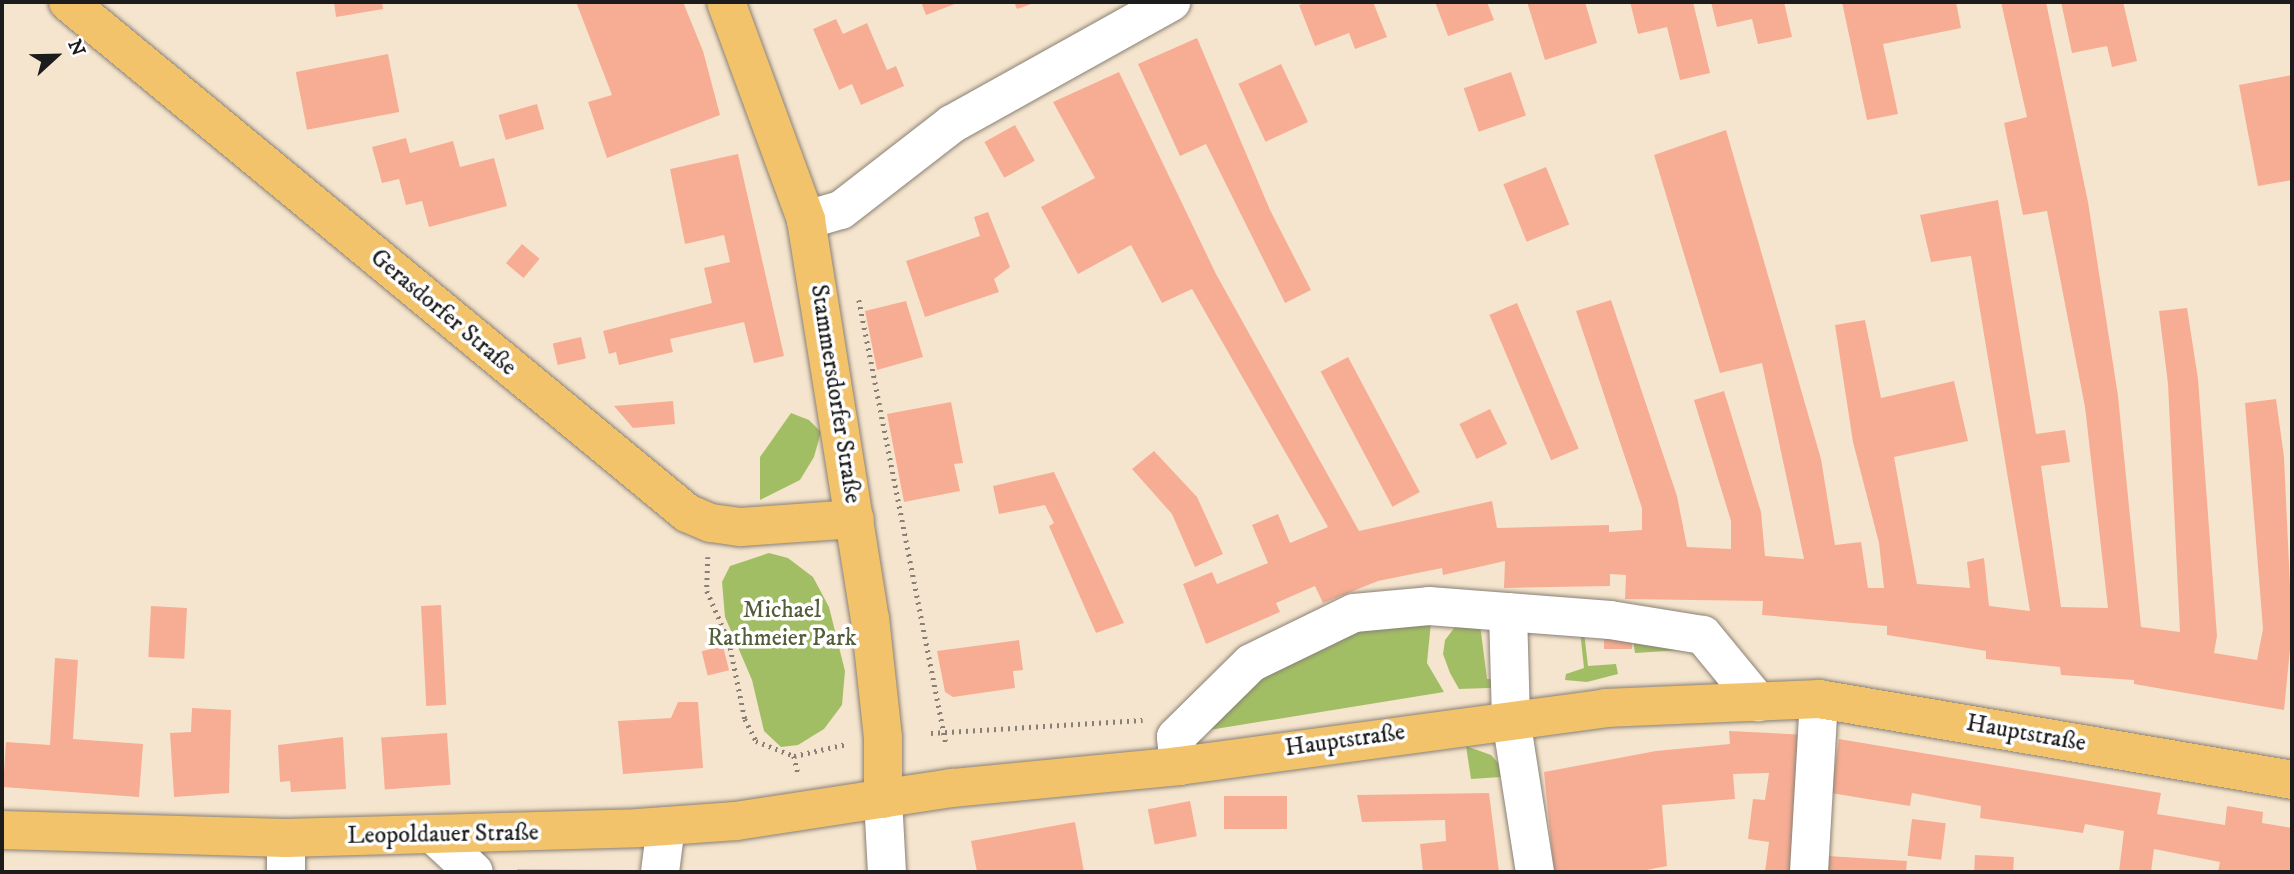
<!DOCTYPE html>
<html>
<head>
<meta charset="utf-8">
<style>
  body { margin:0 }
  #map { position:relative; width:2294px; height:874px; overflow:hidden; background:#f6e5ce; font-family:"IM FELL DW Pica",serif }
  div>[style] { position:absolute }
  .green>* { inset:0; background:#a2be65 }
  .building>* { inset:0; background:#f7ad94; transform-origin:0 0 }
  .path>* { height:4.5px; margin-top:-2.25px; transform-origin:0; background:repeating-linear-gradient(90deg,#898075 0 2px,transparent 0 7px) }
  .roads { filter:drop-shadow(0 0 2px #898075) drop-shadow(0 0 2px #898075) }
  .minor>* { height:38px; margin:-19px; padding:0 19px; transform-origin:19px; border-radius:19px; background:#fff }
  .major>* { height:38px; margin:-19px; padding:0 19px; transform-origin:19px; border-radius:19px; background:#f2c36a }
  span { translate:-50% -50%; white-space:nowrap; text-align:center; line-height:1.15; -webkit-text-stroke:7px #fff; paint-order:stroke }
  .street-label { font-size:24px; color:#1c1c1c }
  .park-label { font-size:24px; color:#525d39 }
  .frame { position:absolute; inset:0; border:4px solid #1c1c1c; pointer-events:none }
  .north { position:absolute; left:21px; top:21px; width:70px; height:70px; -webkit-text-stroke:5px #fff; paint-order:stroke; rotate:68deg; font-size:19px; font-weight:700; line-height:28px; text-align:center; color:#1c1c1c }
  .north::after { content:''; display:block; margin:auto; width:24px; height:32px; background:#1c1c1c; clip-path:polygon(50% 0,100% 100%,50% 72%,0 100%) }
</style>
</head>
<body>
<div id="map">
  <div class="green">
    <div style="clip-path:polygon(791px 413px,809px 420px,821px 432px,814px 457px,800px 480px,760px 500px,760px 457px)"></div>
    <div style="clip-path:polygon(769px 553px,788px 558px,813px 577px,829px 607px,845px 671px,842px 705px,824px 729px,798px 745px,781px 747px,764px 731px,752px 680px,725px 617px,722px 582px,730px 566px)"></div>
    <div style="clip-path:polygon(1431px 622px,1427px 663px,1444px 692px,1209px 730px,1230px 700px,1309px 648px,1362px 626px)"></div>
    <div style="clip-path:polygon(1480px 624px,1487px 679px,1517px 679px,1518px 687px,1459px 689px,1450px 673px,1443px 654px,1445px 640px,1455px 627px)"></div>
    <div style="clip-path:polygon(1580px 631px,1584px 632px,1588px 666px,1616px 664px,1618px 674px,1587px 682px,1565px 680px,1566px 674px,1584px 668px)"></div>
    <div style="clip-path:polygon(1632px 633px,1696px 649px,1635px 653px)"></div>
    <div style="clip-path:polygon(1466px 746px,1491px 755px,1500px 765px,1501px 777px,1471px 779px)"></div>
  </div>
  <div class="building">
    <div style="clip-path:polygon(334px 2px,382px 2px,383px 9px,336px 17px)"></div>
    <div style="clip-path:polygon(576px 2px,683px 2px,703px 51px,720px 115px,607px 158px,588px 102px,612px 95px)"></div>
    <div style="clip-path:polygon(921px 2px,960px 2px,926px 15px)"></div>
    <div style="clip-path:polygon(1014px 2px,1037px 2px,1017px 9px)"></div>
    <div style="clip-path:polygon(1309px 2px,1373px 2px,1387px 37px,1355px 49px,1349px 33px,1315px 46px,1299px 5px)"></div>
    <div style="clip-path:polygon(1435px 2px,1487px 2px,1494px 20px,1448px 36px)"></div>
    <div style="clip-path:polygon(1527px 2px,1585px 2px,1597px 43px,1545px 60px)"></div>
    <div style="clip-path:polygon(1630px 2px,1693px 2px,1710px 73px,1680px 80px,1667px 27px,1638px 34px)"></div>
    <div style="clip-path:polygon(1711px 2px,1784px 2px,1792px 37px,1758px 44px,1752px 19px,1717px 27px)"></div>
    <div style="clip-path:polygon(1842px 2px,1956px 2px,1961px 28px,1883px 44px,1898px 114px,1867px 120px)"></div>
    <div style="clip-path:polygon(2001px 2px,2046px 2px,2088px 202px,2118px 396px,2141px 627px,2180px 632px,2168px 384px,2159px 311px,2187px 308px,2198px 379px,2217px 636px,2214px 653px,2257px 660px,2263px 629px,2245px 403px,2276px 399px,2284px 457px,2292px 629px,2284px 710px,2134px 684px,2134px 680px,2061px 675px,2060px 667px,1986px 659px,1986px 651px,1887px 635px,1887px 626px,1762px 615px,1763px 601px,1625px 599px,1626px 575px,1610px 574px,1610px 586px,1504px 588px,1505px 561px,1443px 575px,1442px 568px,1378px 581px,1323px 603px,1315px 586px,1276px 603px,1280px 612px,1206px 644px,1183px 584px,1212px 572px,1217px 584px,1268px 563px,1252px 525px,1278px 514px,1290px 543px,1328px 527px,1192px 289px,1162px 303px,1131px 245px,1078px 274px,1041px 207px,1095px 178px,1053px 102px,1119px 72px,1216px 274px,1359px 531px,1492px 501px,1497px 528px,1609px 525px,1609px 532px,1642px 530px,1642px 508px,1576px 311px,1611px 300px,1677px 496px,1687px 547px,1731px 549px,1731px 521px,1694px 400px,1724px 391px,1761px 512px,1765px 556px,1804px 559px,1762px 363px,1720px 373px,1654px 155px,1726px 130px,1821px 459px,1835px 545px,1861px 542px,1868px 588px,1884px 588px,1879px 543px,1853px 442px,1835px 325px,1865px 320px,1881px 398px,1954px 381px,1968px 441px,1894px 457px,1917px 584px,1970px 588px,1967px 562px,1984px 558px,1989px 606px,2030px 611px,1971px 256px,1931px 262px,1920px 215px,1998px 200px,2036px 434px,2065px 430px,2070px 462px,2041px 466px,2061px 607px,2108px 608px,2085px 407px,2047px 211px,2023px 215px,2004px 123px,2027px 117px)"></div>
    <div style="clip-path:polygon(2061px 2px,2123px 2px,2137px 61px,2112px 67px,2107px 46px,2072px 53px)"></div>
    <div style="clip-path:polygon(836px 19px,843px 34px,867px 23px,887px 70px,896px 66px,904px 86px,861px 105px,852px 84px,839px 90px,813px 29px)"></div>
    <div style="clip-path:polygon(1197px 38px,1270px 210px,1311px 290px,1285px 303px,1206px 144px,1180px 156px,1138px 64px)"></div>
    <div style="left:388px;top:54px;width:59px;height:94px;rotate:79deg"></div>
    <div style="left:1281px;top:64px;width:64px;height:47px;rotate:65deg"></div>
    <div style="left:1511px;top:72px;width:46px;height:50px;rotate:71deg"></div>
    <div style="clip-path:polygon(2292px 75px,2292px 180px,2258px 186px,2239px 85px)"></div>
    <div style="left:537px;top:104px;width:26px;height:40px;rotate:74deg"></div>
    <div style="left:1015px;top:125px;width:41px;height:35px;rotate:61deg"></div>
    <div style="clip-path:polygon(406px 138px,410px 153px,453px 141px,460px 167px,494px 158px,507px 206px,429px 227px,422px 201px,406px 205px,399px 179px,382px 183px,372px 147px)"></div>
    <div style="clip-path:polygon(738px 154px,784px 356px,754px 363px,744px 322px,670px 339px,673px 352px,619px 365px,616px 352px,609px 354px,603px 331px,712px 303px,704px 268px,730px 262px,724px 235px,685px 244px,670px 169px)"></div>
    <div style="left:1546px;top:167px;width:62px;height:46px;rotate:68deg"></div>
    <div style="clip-path:polygon(988px 212px,1010px 267px,994px 279px,999px 292px,925px 317px,906px 261px,980px 236px,974px 217px)"></div>
    <div style="left:522px;top:244px;width:23px;height:25px;rotate:40deg"></div>
    <div style="clip-path:polygon(906px 301px,923px 357px,877px 370px,865px 311px)"></div>
    <div style="left:1517px;top:303px;width:158px;height:30px;rotate:67deg"></div>
    <div style="left:581px;top:337px;width:22px;height:29px;rotate:77deg"></div>
    <div style="left:1348px;top:357px;width:153px;height:31px;rotate:62deg"></div>
    <div style="clip-path:polygon(673px 401px,675px 424px,633px 428px,614px 406px)"></div>
    <div style="clip-path:polygon(951px 402px,963px 463px,954px 464px,960px 491px,904px 502px,887px 414px)"></div>
    <div style="left:1490px;top:409px;width:39px;height:34px;rotate:64deg"></div>
    <div style="clip-path:polygon(1154px 451px,1197px 497px,1223px 554px,1195px 567px,1172px 514px,1132px 469px)"></div>
    <div style="clip-path:polygon(1054px 472px,1124px 623px,1096px 633px,1049px 526px,1054px 523px,1045px 505px,999px 514px,993px 486px)"></div>
    <div style="left:441px;top:605px;width:100px;height:20px;rotate:87deg"></div>
    <div style="left:151px;top:606px;width:36px;height:51px;rotate:3deg"></div>
    <div style="left:1604px;top:633px;width:28px;height:16px"></div>
    <div style="clip-path:polygon(1019px 640px,1023px 670px,1013px 671px,1015px 688px,953px 697px,945px 692px,937px 651px)"></div>
    <div style="left:723px;top:646px;width:25px;height:22px;rotate:76deg"></div>
    <div style="clip-path:polygon(55px 658px,78px 660px,73px 739px,143px 744px,139px 797px,3px 787px,6px 742px,50px 745px)"></div>
    <div style="clip-path:polygon(678px 702px,698px 702px,703px 768px,623px 774px,618px 721px,671px 718px)"></div>
    <div style="clip-path:polygon(192px 708px,231px 710px,229px 793px,174px 797px,170px 733px,191px 732px)"></div>
    <div style="clip-path:polygon(1729px 731px,1808px 735px,1792px 872px,1765px 872px,1769px 842px,1748px 839px,1753px 799px,1765px 800px,1769px 773px,1733px 774px,1735px 799px,1662px 805px,1667px 866px,1636px 872px,1554px 872px,1544px 772px,1656px 751px,1730px 744px)"></div>
    <div style="left:447px;top:733px;width:52px;height:66px;rotate:86deg"></div>
    <div style="clip-path:polygon(343px 737px,346px 789px,291px 792px,290px 781px,280px 782px,278px 745px)"></div>
    <div style="clip-path:polygon(1839px 739px,2161px 793px,2157px 814px,2225px 825px,2227px 806px,2263px 812px,2262px 823px,2292px 828px,2292px 872px,2218px 872px,2220px 862px,2154px 849px,2151px 872px,2119px 872px,2124px 831px,2085px 824px,2083px 833px,1980px 818px,1981px 806px,1912px 793px,1910px 806px,1831px 793px)"></div>
    <div style="clip-path:polygon(1489px 793px,1499px 872px,1423px 872px,1420px 844px,1446px 841px,1445px 820px,1362px 822px,1357px 795px)"></div>
    <div style="left:1287px;top:796px;width:33px;height:63px;rotate:90deg"></div>
    <div style="left:1190px;top:801px;width:36px;height:43px;rotate:79deg"></div>
    <div style="left:1912px;top:819px;width:34px;height:37px;rotate:7deg"></div>
    <div style="clip-path:polygon(1075px 822px,1084px 872px,977px 872px,971px 841px)"></div>
    <div style="left:1975px;top:855px;width:39px;height:17px;rotate:3deg"></div>
    <div style="clip-path:polygon(1828px 856px,1907px 861px,1906px 872px,1827px 872px)"></div>
    <div style="clip-path:polygon(517px 869px,642px 870px,642px 872px,517px 872px)"></div>
  </div>
  <div class="path">
    <div style="left:859px;top:300px;width:453px;rotate:78.9deg"></div>
    <div style="left:708px;top:557px;width:34px;rotate:92deg"></div>
    <div style="left:707px;top:591px;width:55px;rotate:66.3deg"></div>
    <div style="left:729px;top:641px;width:80px;rotate:78.4deg"></div>
    <div style="left:745px;top:719px;width:25px;rotate:63deg"></div>
    <div style="left:756px;top:741px;width:41px;rotate:21.5deg"></div>
    <div style="left:794px;top:756px;width:54px;rotate:-12.8deg"></div>
    <div style="left:931px;top:733px;width:212px;rotate:-3.5deg"></div>
    <div style="left:794px;top:756px;width:18px;rotate:77deg"></div>
  </div>
  <div class="roads">
    <div class="minor">
      <div style="left:806px;top:220px;width:36px;rotate:-16deg"></div>
      <div style="left:841px;top:210px;width:140px;rotate:-37.8deg"></div>
      <div style="left:952px;top:124px;width:251px;rotate:-29.1deg"></div>
      <div style="left:1508px;top:612px;width:107px;rotate:88.4deg"></div>
      <div style="left:1511px;top:719px;width:155px;rotate:81.1deg"></div>
      <div style="left:1179px;top:766px;width:29px;rotate:-96deg"></div>
      <div style="left:1176px;top:737px;width:105px;rotate:-44.6deg"></div>
      <div style="left:1251px;top:663px;width:114px;rotate:-25.9deg"></div>
      <div style="left:1354px;top:613px;width:75px;rotate:-5.3deg"></div>
      <div style="left:1429px;top:606px;width:182px;rotate:4.4deg"></div>
      <div style="left:1610px;top:620px;width:94px;rotate:9.2deg"></div>
      <div style="left:1703px;top:635px;width:87px;rotate:50.6deg"></div>
      <div style="left:883px;top:799px;width:73px;rotate:86.9deg"></div>
      <div style="left:434px;top:835px;width:54px;rotate:42.8deg"></div>
      <div style="left:286px;top:838px;width:34px;rotate:90deg"></div>
      <div style="left:660px;top:872px;width:46px;rotate:-82.6deg"></div>
      <div style="left:1809px;top:872px;width:173px;rotate:-86.7deg"></div>
    </div>
    <div class="major">
      <div style="left:68px;top:2px;width:803px;rotate:39.54deg"></div>
      <div style="left:687px;top:513px;width:26px;rotate:23deg"></div>
      <div style="left:711px;top:523px;width:30px;rotate:8deg"></div>
      <div style="left:741px;top:527px;width:114px;rotate:-4deg"></div>
      <div style="left:726px;top:2px;width:232px;rotate:69.8deg"></div>
      <div style="left:806px;top:220px;width:403px;rotate:80.9deg"></div>
      <div style="left:870px;top:618px;width:121px;rotate:83.8deg"></div>
      <div style="left:883px;top:738px;width:61px;rotate:90deg"></div>
      <div style="left:2px;top:830px;width:284px;rotate:1.6deg"></div>
      <div style="left:286px;top:838px;width:352px;rotate:-1.6deg"></div>
      <div style="left:638px;top:828px;width:98px;rotate:-4.1deg"></div>
      <div style="left:736px;top:821px;width:219px;rotate:-8.7deg"></div>
      <div style="left:952px;top:788px;width:228px;rotate:-5.5deg"></div>
      <div style="left:1179px;top:766px;width:431px;rotate:-7.7deg"></div>
      <div style="left:1606px;top:708px;width:213px;rotate:-2.4deg"></div>
      <div style="left:1819px;top:699px;width:480px;rotate:9.7deg"></div>
    </div>
  </div>
  <div class="street-label">
    <span style="left:443px;top:313px;rotate:40deg">Gerasdorfer Straße</span>
    <span style="left:835px;top:394px;rotate:81deg">Stammersdorfer Straße</span>
    <span style="left:2026px;top:734px;rotate:10deg">Hauptstraße</span>
    <span style="left:1345px;top:741px;rotate:-8deg">Hauptstraße</span>
    <span style="left:443px;top:835px;rotate:-1deg">Leopoldauer Straße</span>
  </div>
  <div class="park-label">
    <span style="left:782px;top:625px">Michael<br>Rathmeier Park</span>
  </div>
  <div class="frame"></div>
  <div class="north">N</div>
</div>
</body>
</html>
